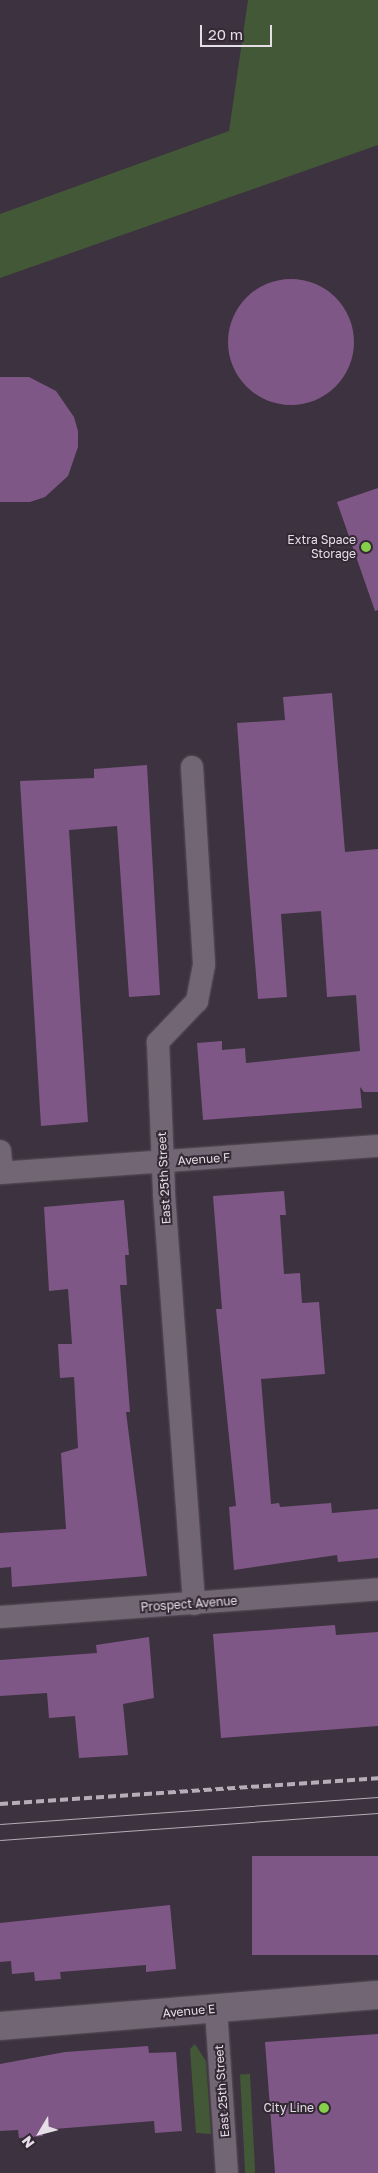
<!DOCTYPE html>
<html>
<head>
<meta charset="utf-8">
<style>
  body { margin:0 }
  #map { position:relative; width:378px; height:2173px; overflow:hidden; background:#3d323f; font-family:"Golos Text",sans-serif }
  div>[style] { position:absolute }
  .green>* { inset:0; background:#435836; transform-origin:0 0 }
  .building>* { inset:0; background:#7f5786; transform-origin:0 0 }
  .round { border-radius:50% }
  .roads { filter:drop-shadow(0 0 1px #5a505b) drop-shadow(0 0 1px #5a505b) }
  .minor>* { height:22px; margin:-11px; padding:0 11px; transform-origin:11px; border-radius:11px; background:#726675 }
  .secondary>* { height:28px; margin:-14px; padding:0 14px; transform-origin:14px; border-radius:14px; background:#726675 }
  .tram>* { height:1px; margin:-0.5px; padding:0 0.5px; transform-origin:0.5px; border-radius:0.5px; background:#b5adb7 }
  .rail>* { height:4px; margin-top:-2px; transform-origin:0; background:repeating-linear-gradient(90deg,#b5adb7 0 8px,transparent 0 12px) }
  .dots>* { width:14px; height:14px; translate:-50% -50%; box-sizing:border-box; border:2px solid #332834; border-radius:50% }
  span { translate:-50% -50%; white-space:nowrap; text-align:center; line-height:1.15; -webkit-text-stroke:4px #332834; paint-order:stroke }
  .poi-label { font-size:12px; color:#e5dee7 }
  .right { translate:-100% -50%; text-align:right }
  .street-label { font-size:12px; color:#e5dee7 }
  .north { position:absolute; left:15px; top:2108px; width:50px; height:50px; -webkit-text-stroke:4px #332834; paint-order:stroke; rotate:233deg; font-size:14px; font-weight:700; line-height:20px; text-align:center; color:#e5dee7 }
  .north::after { content:''; display:block; margin:auto; width:18px; height:22px; background:#e5dee7; clip-path:polygon(50% 0,100% 100%,50% 72%,0 100%) }
  .scale { position:absolute; left:200px; top:25px; width:72px; height:22px; box-sizing:border-box; border:2px solid #e5dee7; border-top:0; padding-left:6px; font-size:15px; line-height:18px; white-space:nowrap; color:#e5dee7; -webkit-text-stroke:4px #332834; paint-order:stroke }
</style>
</head>
<body>
<div id="map">
  <div class="green">
    <div style="clip-path:polygon(248px 0,378px 0,378px 145px,0 278px,0 214px,229px 131px)"></div>
    <div style="clip-path:polygon(195px 2044px,206px 2061px,211px 2134px,196px 2133px,190px 2049px)"></div>
    <div style="left:250px;top:2074px;width:99px;height:10px;rotate:87deg"></div>
  </div>
  <div class="building">
    <div class="round" style="left:228px;top:279px;width:126px;height:126px"></div>
    <div style="clip-path:polygon(0 377px,29px 377px,56px 391px,74px 417px,78px 431px,78px 447px,68px 476px,45px 497px,30px 502px,0 502px)"></div>
    <div style="clip-path:polygon(378px 488px,378px 610px,375px 611px,337px 502px)"></div>
    <div style="clip-path:polygon(332px 693px,345px 852px,378px 849px,378px 1092px,364px 1092px,360px 1087px,362px 1108px,203px 1120px,197px 1043px,222px 1041px,222px 1050px,245px 1048px,246px 1063px,360px 1051px,356px 995px,327px 997px,321px 911px,281px 914px,287px 997px,258px 999px,249px 889px,237px 723px,285px 720px,283px 697px)"></div>
    <div style="clip-path:polygon(147px 765px,160px 995px,129px 997px,117px 826px,69px 830px,88px 1122px,41px 1126px,20px 781px,94px 778px,94px 769px)"></div>
    <div style="clip-path:polygon(284px 1191px,286px 1215px,280px 1215px,284px 1274px,300px 1273px,302px 1303px,319px 1302px,325px 1374px,261px 1379px,271px 1504px,279px 1503px,280px 1507px,331px 1503px,332px 1513px,378px 1509px,378px 1558px,338px 1562px,337px 1555px,234px 1570px,229px 1507px,236px 1506px,216px 1309px,222px 1309px,213px 1196px)"></div>
    <div style="clip-path:polygon(124px 1200px,129px 1255px,125px 1255px,127px 1285px,120px 1285px,130px 1412px,126px 1412px,147px 1576px,12px 1587px,11px 1567px,0 1568px,0 1533px,66px 1529px,61px 1453px,78px 1448px,74px 1377px,60px 1378px,58px 1344px,72px 1344px,68px 1289px,49px 1291px,44px 1207px)"></div>
    <div style="clip-path:polygon(335px 1625px,336px 1635px,378px 1632px,378px 1726px,221px 1738px,213px 1634px)"></div>
    <div style="clip-path:polygon(149px 1637px,154px 1698px,123px 1704px,128px 1755px,79px 1758px,75px 1716px,49px 1718px,47px 1693px,0 1696px,0 1660px,97px 1653px,96px 1645px)"></div>
    <div style="left:378px;top:1856px;width:99px;height:126px;rotate:90deg"></div>
    <div style="clip-path:polygon(170px 1905px,176px 1969px,146px 1972px,146px 1965px,60px 1972px,61px 1979px,35px 1981px,34px 1972px,12px 1974px,11px 1961px,0 1962px,0 1923px)"></div>
    <div style="clip-path:polygon(378px 2034px,378px 2173px,275px 2173px,265px 2042px)"></div>
    <div style="clip-path:polygon(148px 2046px,149px 2053px,176px 2052px,182px 2131px,155px 2133px,154px 2121px,42px 2130px,43px 2136px,19px 2138px,18px 2130px,0 2131px,0 2064px,65px 2052px)"></div>
  </div>
  <div class="roads">
    <div class="minor">
      <div style="left:192px;top:767px;width:198px;rotate:86.5deg"></div>
      <div style="left:204px;top:965px;width:37px;rotate:101deg"></div>
      <div style="left:197px;top:1001px;width:57px;rotate:133.6deg"></div>
      <div style="left:158px;top:1042px;width:152px;rotate:87.7deg"></div>
      <div style="left:164px;top:1194px;width:411px;rotate:85.8deg"></div>
      <div style="left:0;top:1151px;width:22px;rotate:85deg"></div>
      <div style="left:0;top:1173px;width:379px;rotate:-4.1deg"></div>
      <div style="left:0;top:1617px;width:379px;rotate:-4.2deg"></div>
      <div style="left:216px;top:2009px;width:164px;rotate:86.2deg"></div>
    </div>
    <div class="secondary">
      <div style="left:0;top:2026px;width:379px;rotate:-4.7deg"></div>
    </div>
  </div>
  <div class="tram">
    <div style="left:0;top:1824px;width:379px;rotate:-4.1deg"></div>
    <div style="left:0;top:1840px;width:379px;rotate:-4.1deg"></div>
  </div>
  <div class="rail">
    <div style="left:0;top:1804px;width:379px;rotate:-3.9deg"></div>
  </div>
  <div class="dots">
    <div style="left:366px;top:547px;background:#86cf4b"></div>
    <div style="left:324px;top:2108px;background:#86cf4b"></div>
  </div>
  <div class="poi-label">
    <span class="right" style="left:356px;top:547px">Extra Space<br>Storage</span>
    <span class="right" style="left:314px;top:2108px">City Line</span>
  </div>
  <div class="street-label">
    <span style="left:204px;top:1159px;rotate:-4deg">Avenue F</span>
    <span style="left:164px;top:1178px;rotate:-93deg">East 25th Street</span>
    <span style="left:189px;top:1604px;rotate:-4deg">Prospect Avenue</span>
    <span style="left:189px;top:2011px;rotate:-5deg">Avenue E</span>
    <span style="left:222px;top:2091px;rotate:-94deg">East 25th Street</span>
  </div>
  <div class="north">N</div>
  <div class="scale">20 m</div>
</div>
</body>
</html>
